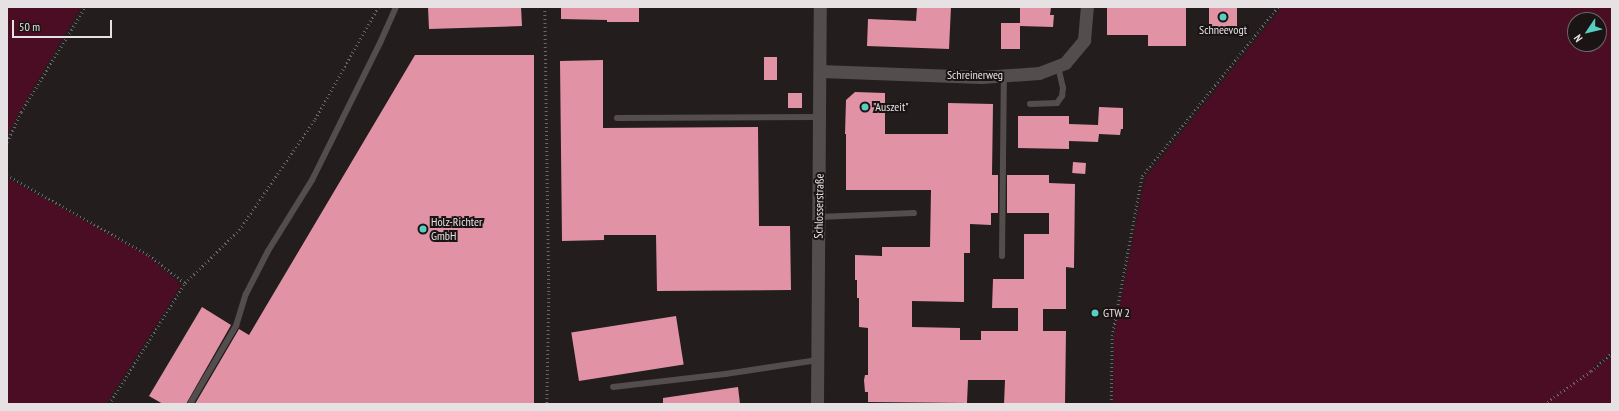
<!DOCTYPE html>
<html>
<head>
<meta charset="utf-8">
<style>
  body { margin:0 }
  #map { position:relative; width:1619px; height:411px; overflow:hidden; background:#231d1e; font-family:"PT Sans Narrow",sans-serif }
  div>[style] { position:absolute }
  .green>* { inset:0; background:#4b0d23 }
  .building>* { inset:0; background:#e193a5; transform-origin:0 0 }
  .path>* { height:2.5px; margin-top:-1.25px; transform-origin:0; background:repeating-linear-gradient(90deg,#6a6566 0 1px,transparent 0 4px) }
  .service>* { height:6px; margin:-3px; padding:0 3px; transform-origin:3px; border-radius:3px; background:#544d4e }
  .minor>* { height:13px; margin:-6.5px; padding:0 6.5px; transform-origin:6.5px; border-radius:6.5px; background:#544d4e }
  .dots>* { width:11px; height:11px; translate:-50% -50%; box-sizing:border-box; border:2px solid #1a1415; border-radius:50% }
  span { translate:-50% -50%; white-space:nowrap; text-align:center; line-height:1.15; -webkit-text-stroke:4px #1a1415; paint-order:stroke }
  .poi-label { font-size:12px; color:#e6e1e2 }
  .left { translate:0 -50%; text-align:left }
  .street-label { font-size:12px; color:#e6e1e2 }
  .frame { position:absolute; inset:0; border:8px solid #e6e1e2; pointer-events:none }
  .north { position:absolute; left:1567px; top:12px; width:40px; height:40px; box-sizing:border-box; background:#1a1415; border:1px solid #6c6667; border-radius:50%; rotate:235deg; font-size:11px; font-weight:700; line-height:16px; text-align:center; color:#e6e1e2 }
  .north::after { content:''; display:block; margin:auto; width:14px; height:18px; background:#58cec0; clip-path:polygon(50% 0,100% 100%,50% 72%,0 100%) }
  .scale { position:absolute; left:12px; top:20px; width:100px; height:18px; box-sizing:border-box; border:2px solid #e6e1e2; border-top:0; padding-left:5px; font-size:12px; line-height:14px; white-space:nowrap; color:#e6e1e2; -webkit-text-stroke:3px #1a1415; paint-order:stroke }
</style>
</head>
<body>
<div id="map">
  <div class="green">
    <div style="clip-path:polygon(7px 7px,81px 7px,19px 112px,7px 137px)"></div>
    <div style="clip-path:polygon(evenodd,1282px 7px,1612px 7px,1612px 352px,1593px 368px,1595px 369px,1612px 355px,1612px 404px,1113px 404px,1114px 335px,1145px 178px,1282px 7px,1575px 20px,1599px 20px,1599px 44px,1575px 44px,1575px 20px)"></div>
    <div style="clip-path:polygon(7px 178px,148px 256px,181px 285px,106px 404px,7px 404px)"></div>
  </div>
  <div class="building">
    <div style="clip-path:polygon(428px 7px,521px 7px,522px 26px,429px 29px)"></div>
    <div style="clip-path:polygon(561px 7px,639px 7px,639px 22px,607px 22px,607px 20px,561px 19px)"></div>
    <div style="clip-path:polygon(917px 7px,951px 7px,949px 49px,867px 46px,868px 19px,916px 21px)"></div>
    <div style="clip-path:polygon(1020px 7px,1051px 7px,1050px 15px,1054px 15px,1053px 27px,1020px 26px)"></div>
    <div style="clip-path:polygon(1107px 7px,1186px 7px,1186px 46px,1148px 46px,1148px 35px,1107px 35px)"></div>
    <div style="left:1209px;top:7px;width:28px;height:20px"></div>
    <div style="left:1001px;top:23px;width:19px;height:26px"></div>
    <div style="clip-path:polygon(415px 55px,534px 55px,534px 404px,195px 404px,239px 329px,249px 335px)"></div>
    <div style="left:764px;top:57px;width:13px;height:23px"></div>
    <div style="clip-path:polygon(603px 60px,603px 128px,758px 127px,759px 226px,790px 226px,791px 290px,657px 291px,656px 235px,604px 235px,604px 240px,562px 241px,560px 61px)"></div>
    <div style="clip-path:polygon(855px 92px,885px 93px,885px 134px,948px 134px,948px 103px,993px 104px,992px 175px,998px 175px,998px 213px,991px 213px,991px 225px,970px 224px,970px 253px,964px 253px,964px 302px,912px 301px,912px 327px,960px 328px,960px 340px,981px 340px,981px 331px,1018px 331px,1018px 308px,992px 308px,993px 279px,1024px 279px,1024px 234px,1049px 234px,1049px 213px,1007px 213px,1007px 175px,1049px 175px,1049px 183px,1075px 184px,1074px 268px,1066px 267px,1066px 309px,1043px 309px,1043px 331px,1066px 331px,1065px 404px,1004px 404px,1005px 380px,968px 380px,967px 403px,868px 402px,868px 392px,865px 392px,864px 380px,865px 375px,868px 375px,868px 328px,859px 327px,859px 298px,857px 298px,857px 280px,855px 280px,855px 255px,882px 256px,882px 247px,930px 247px,931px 190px,846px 190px,846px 134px,845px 134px,846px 100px)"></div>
    <div style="left:788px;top:93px;width:14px;height:15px"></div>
    <div style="clip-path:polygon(1099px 107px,1123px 108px,1123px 129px,1121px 129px,1120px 135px,1099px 134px,1098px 142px,1069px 141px,1069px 149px,1018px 148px,1018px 116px,1069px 116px,1069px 124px,1098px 125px)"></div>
    <div style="left:1073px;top:162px;width:13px;height:11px;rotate:4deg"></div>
    <div style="clip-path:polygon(202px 307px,231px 325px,186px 404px,163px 404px,149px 396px)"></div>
    <div style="left:676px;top:316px;width:49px;height:106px;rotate:81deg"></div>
    <div style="clip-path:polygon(738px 387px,740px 404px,663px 404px,663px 398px)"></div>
  </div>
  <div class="path">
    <div style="left:545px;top:7px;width:287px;rotate:89.2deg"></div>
    <div style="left:549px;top:294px;width:110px;rotate:91deg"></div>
    <div style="left:7px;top:142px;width:33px;rotate:-65deg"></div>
    <div style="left:21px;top:112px;width:123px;rotate:-58.6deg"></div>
    <div style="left:7px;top:175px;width:163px;rotate:29.4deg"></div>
    <div style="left:149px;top:255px;width:46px;rotate:37.9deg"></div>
    <div style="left:109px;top:404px;width:143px;rotate:-57.9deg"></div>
    <div style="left:185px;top:283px;width:76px;rotate:-44.5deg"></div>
    <div style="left:239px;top:230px;width:135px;rotate:-55.6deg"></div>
    <div style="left:315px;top:119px;width:129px;rotate:-60.6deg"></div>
    <div style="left:1111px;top:404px;width:68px;rotate:-89.2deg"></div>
    <div style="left:1112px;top:336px;width:163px;rotate:-79.4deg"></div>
    <div style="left:1142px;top:176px;width:217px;rotate:-51.2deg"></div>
    <div style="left:1544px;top:404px;width:57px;rotate:-35.1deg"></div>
    <div style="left:1591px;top:371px;width:28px;rotate:-41deg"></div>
  </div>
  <div class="service">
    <div style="left:1030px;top:104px;width:27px;rotate:-2deg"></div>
    <div style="left:1057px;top:103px;width:9px;rotate:-54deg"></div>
    <div style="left:1062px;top:96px;width:8px;rotate:-83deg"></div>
    <div style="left:1063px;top:88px;width:23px;rotate:-103deg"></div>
    <div style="left:617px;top:118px;width:203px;rotate:-0.3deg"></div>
    <div style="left:819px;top:217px;width:95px;rotate:-2.4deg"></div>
    <div style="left:1002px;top:256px;width:181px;rotate:-89.4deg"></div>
    <div style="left:613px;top:387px;width:113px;rotate:-6.6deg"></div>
    <div style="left:725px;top:374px;width:94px;rotate:-8.6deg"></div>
    <div style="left:190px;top:404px;width:91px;rotate:-59.5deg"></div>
    <div style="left:236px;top:326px;width:34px;rotate:-73deg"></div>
    <div style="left:246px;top:294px;width:48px;rotate:-62.9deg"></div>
    <div style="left:268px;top:251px;width:84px;rotate:-58.2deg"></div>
    <div style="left:312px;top:180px;width:153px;rotate:-63.6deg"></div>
    <div style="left:380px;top:43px;width:39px;rotate:-66deg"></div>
  </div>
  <div class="minor">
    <div style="left:820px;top:71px;width:161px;rotate:2.1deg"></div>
    <div style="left:981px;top:77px;width:58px;rotate:-3.9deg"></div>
    <div style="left:1039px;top:73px;width:28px;rotate:-21deg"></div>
    <div style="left:1065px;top:63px;width:30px;rotate:-50deg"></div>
    <div style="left:1084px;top:40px;width:33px;rotate:-85deg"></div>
    <div style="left:817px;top:404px;width:397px;rotate:-89.6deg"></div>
  </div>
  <div class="dots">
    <div style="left:1223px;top:17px;background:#58cec0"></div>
    <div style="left:865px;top:107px;background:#58cec0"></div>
    <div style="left:423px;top:229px;background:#58cec0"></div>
    <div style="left:1095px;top:313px;background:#58cec0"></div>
  </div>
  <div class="poi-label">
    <span style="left:1223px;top:30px">Schneevogt</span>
    <span class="left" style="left:873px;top:107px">"Auszeit"</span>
    <span class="left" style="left:431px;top:229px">Holz-Richter<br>GmbH</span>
    <span class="left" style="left:1103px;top:313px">GTW 2</span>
  </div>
  <div class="street-label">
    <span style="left:975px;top:75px">Schreinerweg</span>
    <span style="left:819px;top:206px;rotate:-89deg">Schlosserstraße</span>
  </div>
  <div class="frame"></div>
  <div class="north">N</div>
  <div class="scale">50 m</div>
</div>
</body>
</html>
